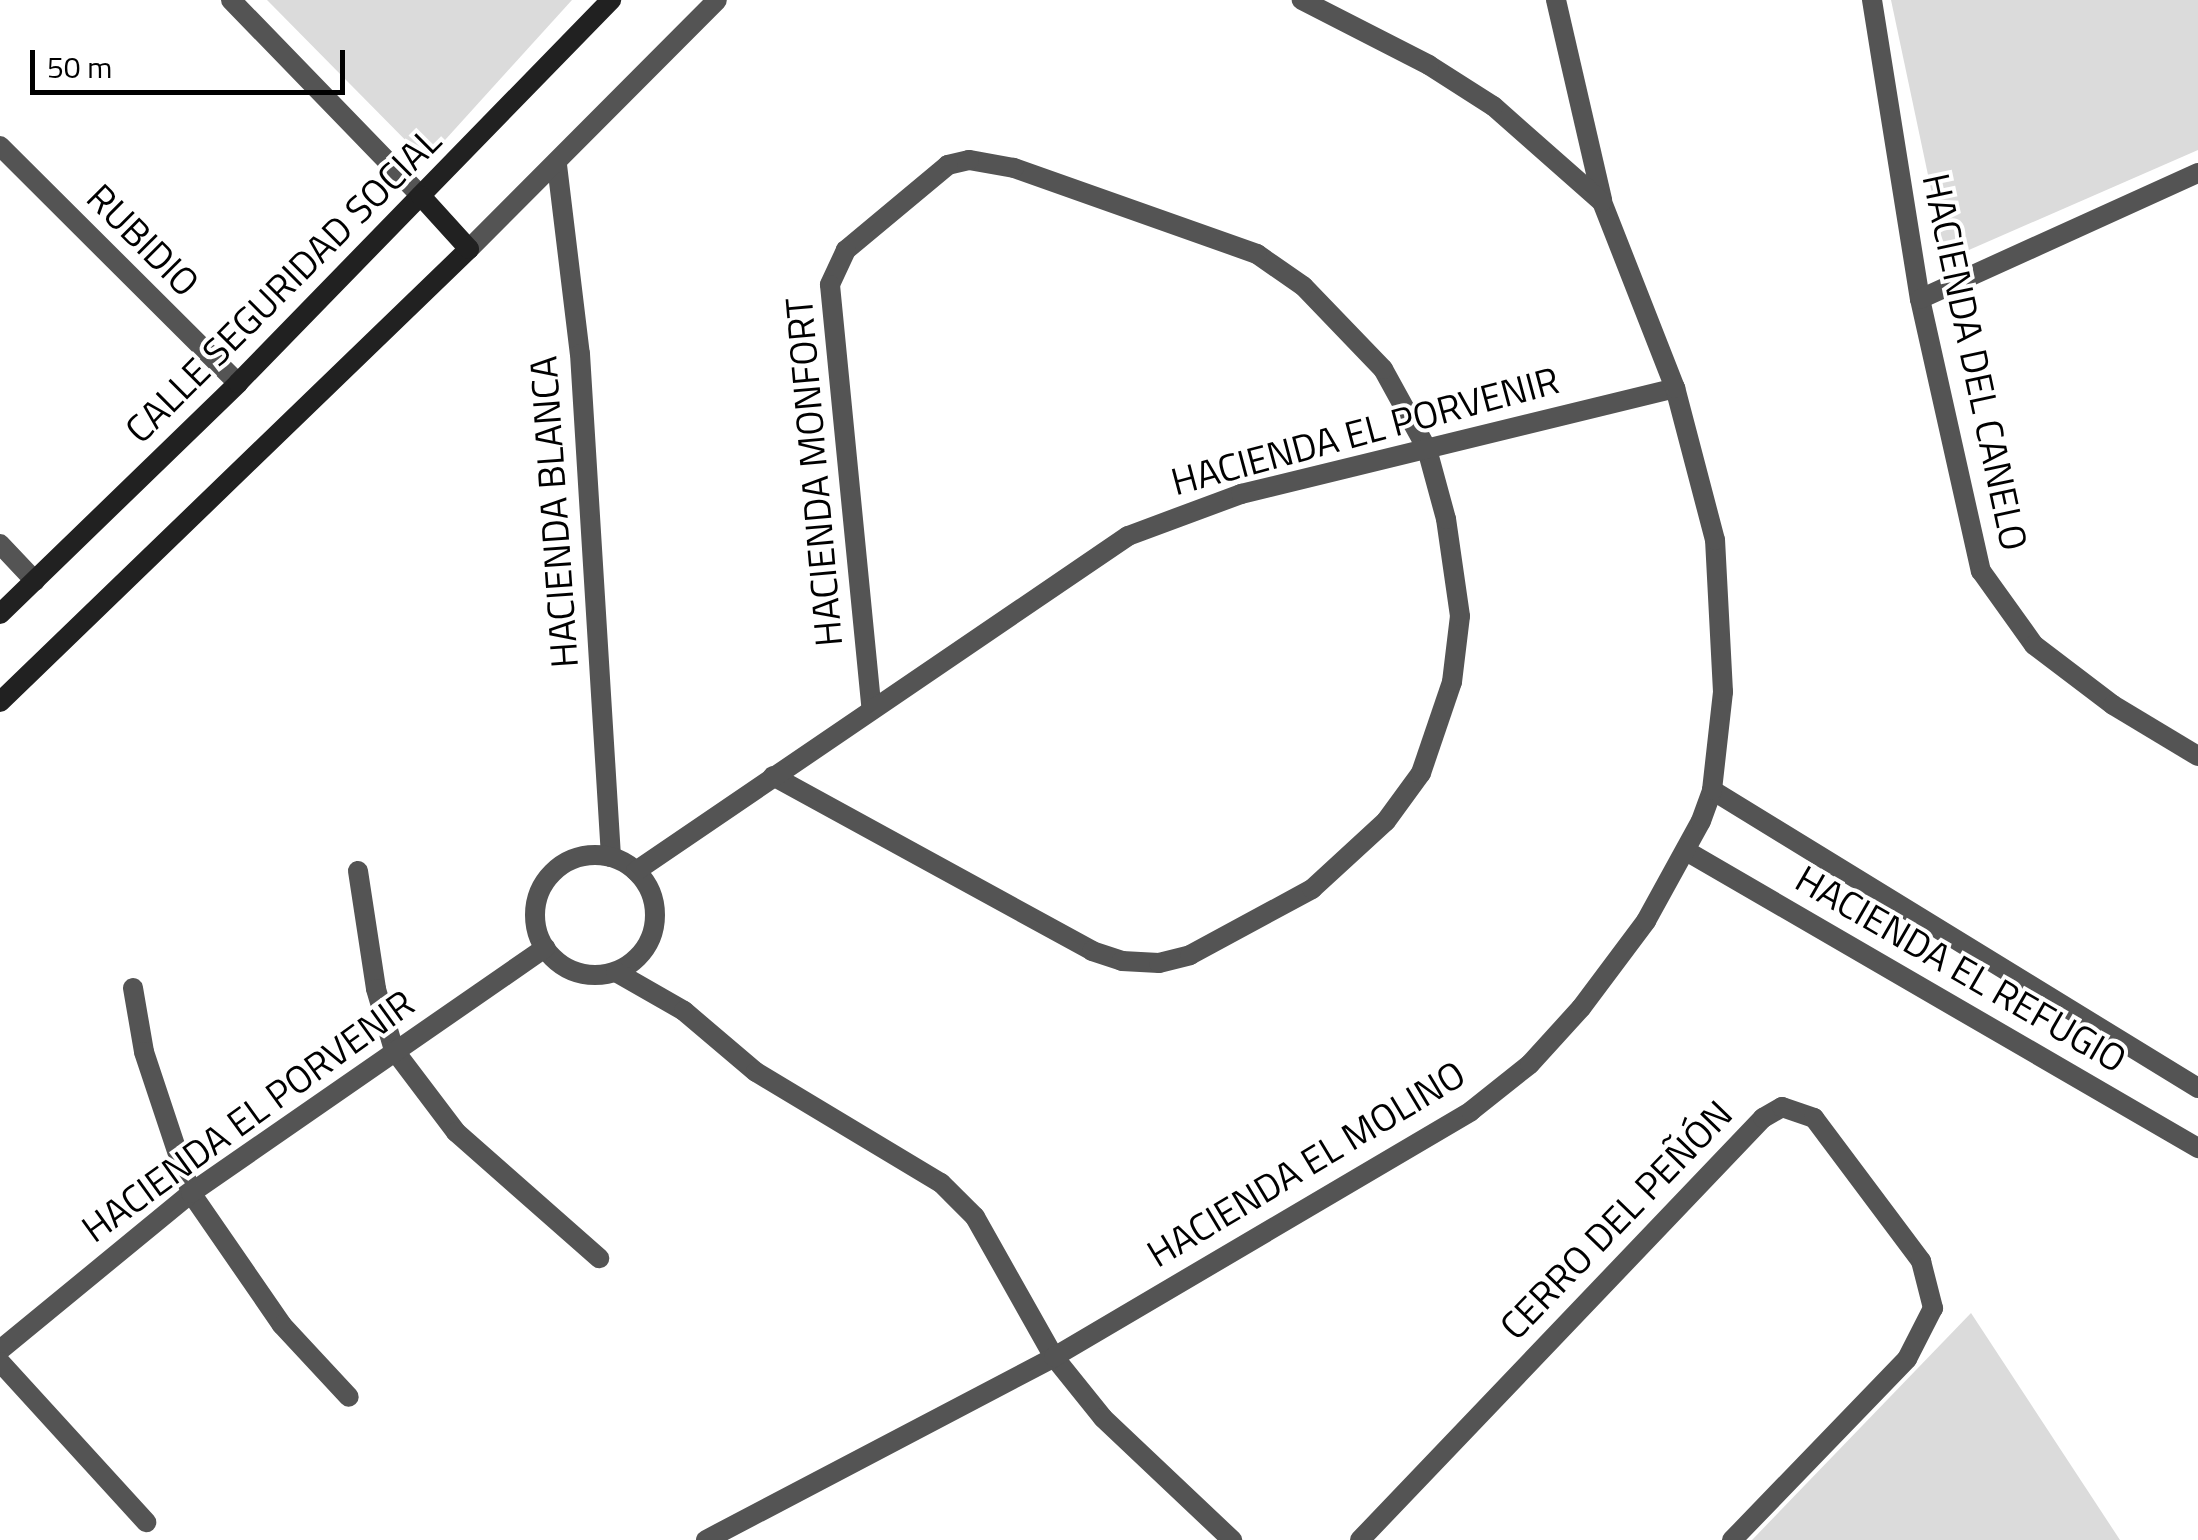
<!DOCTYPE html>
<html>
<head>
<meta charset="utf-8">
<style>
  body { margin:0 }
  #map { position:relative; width:2198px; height:1540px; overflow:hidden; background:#fff; font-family:"Titillium Web",sans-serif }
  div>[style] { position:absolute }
  .green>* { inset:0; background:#dbdbdb }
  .street>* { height:20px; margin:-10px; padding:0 10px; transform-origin:10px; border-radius:10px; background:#545454 }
  .street>.ring { margin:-10px; padding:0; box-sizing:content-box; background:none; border:20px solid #545454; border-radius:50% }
  .secondary>* { height:20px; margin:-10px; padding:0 10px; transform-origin:10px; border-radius:10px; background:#212121 }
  span { translate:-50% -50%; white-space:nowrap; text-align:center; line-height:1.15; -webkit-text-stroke:8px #fff; paint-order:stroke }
  .street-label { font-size:38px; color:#000 }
  .scale { position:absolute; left:30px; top:50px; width:315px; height:45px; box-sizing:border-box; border:5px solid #000; border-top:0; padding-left:12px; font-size:30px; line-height:35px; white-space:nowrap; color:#000; -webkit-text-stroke:8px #fff; paint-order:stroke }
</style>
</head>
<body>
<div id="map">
  <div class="green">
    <div style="clip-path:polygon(267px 0,572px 0,426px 161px)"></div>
    <div style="clip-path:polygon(1891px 0,2198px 0,2198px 150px,1946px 260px)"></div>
    <div style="clip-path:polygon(1971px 1313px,2120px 1540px,1752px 1540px)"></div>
  </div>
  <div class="street">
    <div style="left:231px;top:0;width:273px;rotate:45.9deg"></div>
    <div style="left:1556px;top:0;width:205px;rotate:77deg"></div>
    <div style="left:1872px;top:0;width:303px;rotate:80.9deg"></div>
    <div style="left:1920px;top:299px;width:279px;rotate:77.4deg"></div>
    <div style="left:1981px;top:571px;width:91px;rotate:54.4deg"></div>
    <div style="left:2034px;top:645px;width:99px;rotate:37.2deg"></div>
    <div style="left:2113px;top:705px;width:99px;rotate:31deg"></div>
    <div style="left:0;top:146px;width:336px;rotate:44.9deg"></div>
    <div style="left:557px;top:165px;width:190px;rotate:83.1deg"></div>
    <div style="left:580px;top:354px;width:504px;rotate:86.47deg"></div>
    <div style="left:469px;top:249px;width:351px;rotate:-45.1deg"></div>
    <div style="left:1920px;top:299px;width:305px;rotate:-24.4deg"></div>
    <div style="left:0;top:544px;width:51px;rotate:46.6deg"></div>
    <div style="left:773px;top:776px;width:364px;rotate:28.7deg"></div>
    <div style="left:1092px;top:951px;width:32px;rotate:18deg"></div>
    <div style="left:1122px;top:961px;width:37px;rotate:3deg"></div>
    <div style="left:1159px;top:963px;width:32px;rotate:-14deg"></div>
    <div style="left:1190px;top:955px;width:139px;rotate:-28.4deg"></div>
    <div style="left:1312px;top:889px;width:100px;rotate:-42.6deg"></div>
    <div style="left:1386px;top:821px;width:59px;rotate:-53.9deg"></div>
    <div style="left:1421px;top:773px;width:96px;rotate:-71.2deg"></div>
    <div style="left:1452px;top:682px;width:66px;rotate:-83.1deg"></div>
    <div style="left:1460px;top:616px;width:98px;rotate:-98.2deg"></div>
    <div style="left:1446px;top:519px;width:73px;rotate:-105.2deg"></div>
    <div style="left:1427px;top:449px;width:91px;rotate:-118.8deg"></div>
    <div style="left:1383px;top:369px;width:115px;rotate:-133.9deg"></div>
    <div style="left:1303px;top:286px;width:56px;rotate:-145.2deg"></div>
    <div style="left:1257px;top:254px;width:258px;rotate:-160.5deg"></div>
    <div style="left:1014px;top:168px;width:46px;rotate:-169.9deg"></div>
    <div style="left:969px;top:160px;width:22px;rotate:167deg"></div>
    <div style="left:948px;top:165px;width:133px;rotate:140.2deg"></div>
    <div style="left:846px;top:250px;width:38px;rotate:115deg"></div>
    <div style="left:830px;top:285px;width:427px;rotate:84.4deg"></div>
    <div style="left:1712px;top:790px;width:570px;rotate:31.52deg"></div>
    <div style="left:1688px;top:852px;width:590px;rotate:30.13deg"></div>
    <div class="ring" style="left:535px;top:855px;width:100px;height:100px"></div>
    <div style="left:358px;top:871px;width:119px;rotate:81.3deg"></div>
    <div style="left:376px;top:989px;width:64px;rotate:73.6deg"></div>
    <div style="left:394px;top:1050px;width:103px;rotate:52.9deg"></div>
    <div style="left:456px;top:1132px;width:191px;rotate:41.4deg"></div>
    <div style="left:636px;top:871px;width:595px;rotate:-34.25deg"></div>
    <div style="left:1128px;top:536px;width:121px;rotate:-20.4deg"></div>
    <div style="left:1241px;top:494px;width:447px;rotate:-13.7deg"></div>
    <div style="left:616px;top:972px;width:78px;rotate:29.8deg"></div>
    <div style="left:684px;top:1011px;width:94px;rotate:40.3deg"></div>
    <div style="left:756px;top:1072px;width:216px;rotate:31deg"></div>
    <div style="left:941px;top:1183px;width:48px;rotate:45deg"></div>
    <div style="left:975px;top:1217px;width:161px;rotate:60.6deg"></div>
    <div style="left:1054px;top:1357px;width:78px;rotate:51.2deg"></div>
    <div style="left:1103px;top:1418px;width:178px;rotate:43.4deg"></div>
    <div style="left:133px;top:988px;width:65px;rotate:80.2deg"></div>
    <div style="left:144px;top:1052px;width:149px;rotate:71.6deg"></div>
    <div style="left:191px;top:1193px;width:160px;rotate:55.4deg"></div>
    <div style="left:282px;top:1325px;width:98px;rotate:47.1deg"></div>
    <div style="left:0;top:1350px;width:247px;rotate:-39.4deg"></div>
    <div style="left:191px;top:1193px;width:431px;rotate:-34.7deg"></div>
    <div style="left:0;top:1362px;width:217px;rotate:47.6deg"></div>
    <div style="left:706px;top:1540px;width:393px;rotate:-27.7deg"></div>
    <div style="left:1054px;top:1357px;width:484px;rotate:-30.5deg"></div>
    <div style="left:1471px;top:1111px;width:75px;rotate:-38.5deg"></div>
    <div style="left:1530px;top:1064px;width:76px;rotate:-47.7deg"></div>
    <div style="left:1581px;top:1008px;width:109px;rotate:-53.2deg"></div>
    <div style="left:1646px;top:921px;width:114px;rotate:-61.2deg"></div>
    <div style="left:1701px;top:821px;width:33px;rotate:-70deg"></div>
    <div style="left:1712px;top:790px;width:99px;rotate:-83.6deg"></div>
    <div style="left:1723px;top:692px;width:152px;rotate:-93deg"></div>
    <div style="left:1715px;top:540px;width:157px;rotate:-104.7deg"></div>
    <div style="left:1675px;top:388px;width:200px;rotate:-111.4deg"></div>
    <div style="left:1602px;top:202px;width:145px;rotate:-138.6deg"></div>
    <div style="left:1493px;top:106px;width:76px;rotate:-147.4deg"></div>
    <div style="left:1429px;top:65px;width:143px;rotate:-152.9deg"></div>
    <div style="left:1360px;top:1540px;width:584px;rotate:-46.32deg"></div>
    <div style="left:1763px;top:1118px;width:22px;rotate:-30deg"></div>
    <div style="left:1782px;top:1107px;width:34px;rotate:19deg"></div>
    <div style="left:1814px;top:1118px;width:179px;rotate:53.2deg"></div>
    <div style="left:1921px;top:1261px;width:49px;rotate:75.7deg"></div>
    <div style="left:1933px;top:1308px;width:57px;rotate:117deg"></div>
    <div style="left:1907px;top:1359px;width:252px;rotate:134deg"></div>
  </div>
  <div class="secondary">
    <div style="left:0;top:614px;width:332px;rotate:-44.1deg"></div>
    <div style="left:238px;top:383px;width:535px;rotate:-45.76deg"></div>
    <div style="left:0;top:702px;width:652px;rotate:-44.01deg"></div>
    <div style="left:469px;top:249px;width:72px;rotate:-132.2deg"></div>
  </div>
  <div class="street-label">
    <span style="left:143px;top:240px;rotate:45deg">RUBIDIO</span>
    <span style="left:283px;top:285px;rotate:-45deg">CALLE SEGURIDAD SOCIAL</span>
    <span style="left:1975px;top:362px;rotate:78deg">HACIENDA DEL CANELO</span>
    <span style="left:1365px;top:431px;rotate:-15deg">HACIENDA EL PORVENIR</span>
    <span style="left:814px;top:472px;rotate:-95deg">HACIENDA MONFORT</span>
    <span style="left:554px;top:512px;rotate:-94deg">HACIENDA BLANCA</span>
    <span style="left:1961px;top:969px;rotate:30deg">HACIENDA EL REFUGIO</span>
    <span style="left:248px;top:1116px;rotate:-36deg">HACIENDA EL PORVENIR</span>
    <span style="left:1306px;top:1164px;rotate:-31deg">HACIENDA EL MOLINO</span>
    <span style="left:1616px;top:1220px;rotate:-46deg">CERRO DEL PEÑÓN</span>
  </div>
  <div class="scale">50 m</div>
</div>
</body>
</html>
